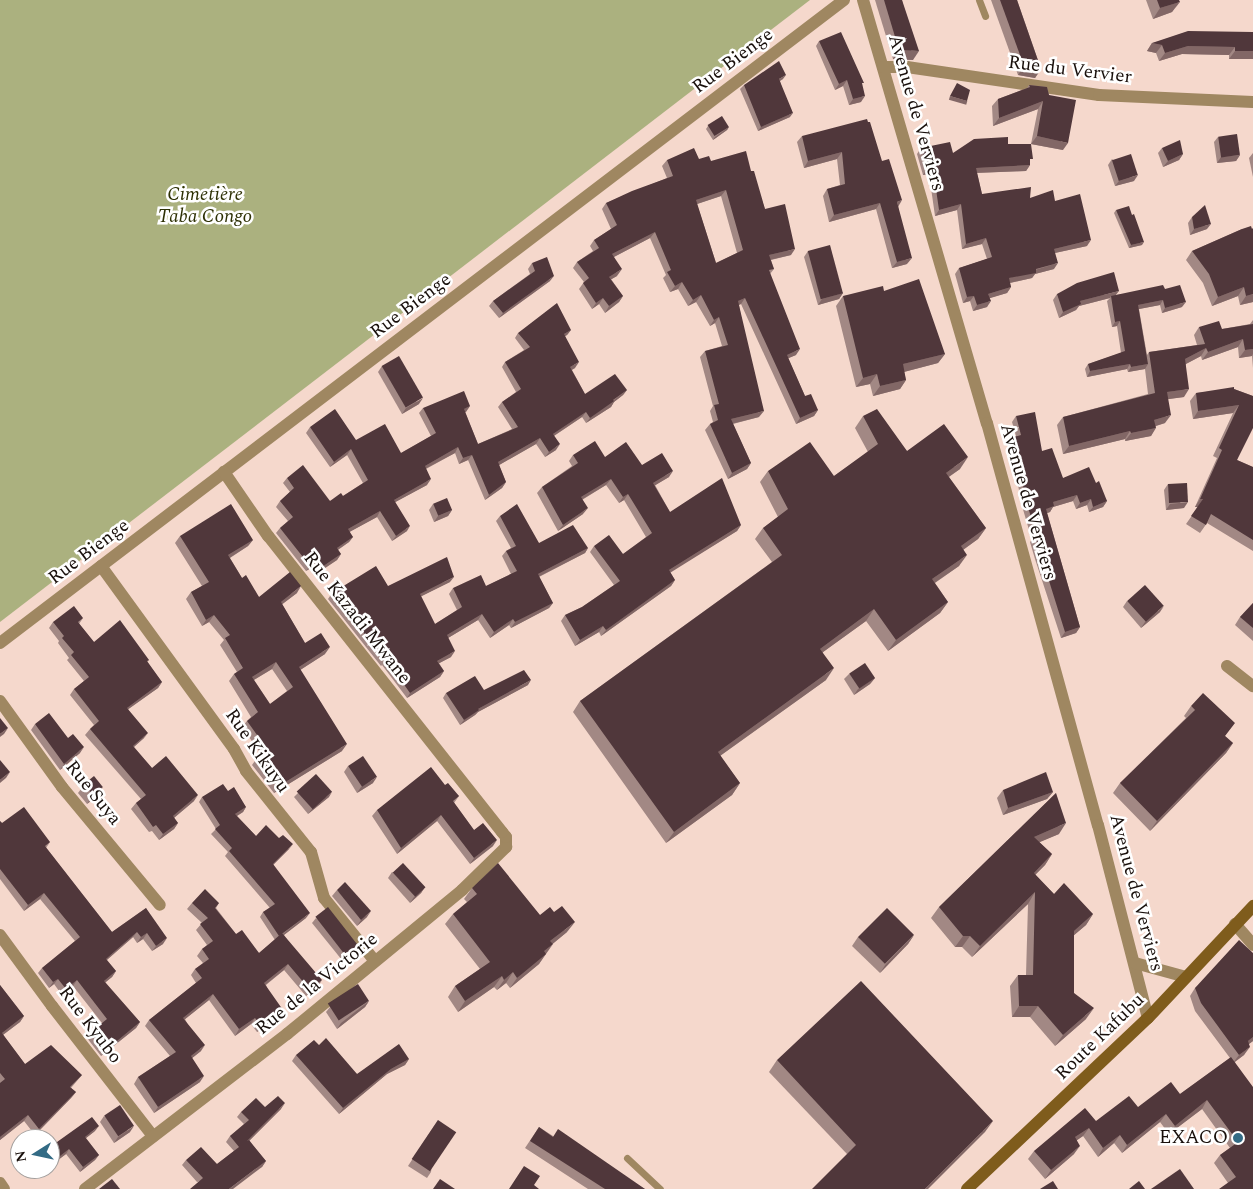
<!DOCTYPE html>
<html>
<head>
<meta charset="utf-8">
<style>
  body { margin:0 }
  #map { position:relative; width:1253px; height:1189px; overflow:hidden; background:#f5d8cc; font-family:Spectral,serif }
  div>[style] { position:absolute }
  .green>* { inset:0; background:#abb17f }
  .lane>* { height:7px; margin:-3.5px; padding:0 3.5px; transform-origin:3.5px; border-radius:3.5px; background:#9f8761 }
  .street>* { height:12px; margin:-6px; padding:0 6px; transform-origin:6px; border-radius:6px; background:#9f8761 }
  .secondary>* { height:12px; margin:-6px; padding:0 6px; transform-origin:6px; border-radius:6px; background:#7f5c1c }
  .wall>* { inset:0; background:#a28884 }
  .shaded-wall>* { inset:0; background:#826766; transform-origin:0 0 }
  .building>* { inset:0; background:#50373b; transform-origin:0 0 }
  .dots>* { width:14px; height:14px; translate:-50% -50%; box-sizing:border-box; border:2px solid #fff; border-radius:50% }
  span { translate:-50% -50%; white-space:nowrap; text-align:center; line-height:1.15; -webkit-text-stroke:5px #fff; paint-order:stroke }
  .street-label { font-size:19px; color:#180f0b }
  .park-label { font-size:19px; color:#2d3004; font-style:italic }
  .poi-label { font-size:19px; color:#180f0b }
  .right { translate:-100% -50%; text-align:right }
  .north { position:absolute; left:10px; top:1129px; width:50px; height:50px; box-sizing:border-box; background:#fff; border:1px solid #a39f9d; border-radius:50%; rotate:260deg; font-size:14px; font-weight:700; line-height:20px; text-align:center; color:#180f0b }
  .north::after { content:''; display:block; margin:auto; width:18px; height:22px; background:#336b85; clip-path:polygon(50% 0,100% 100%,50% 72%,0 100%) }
</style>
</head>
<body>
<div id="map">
  <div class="green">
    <div style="clip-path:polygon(0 0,810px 0,0 622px)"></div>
  </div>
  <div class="lane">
    <div style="left:979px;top:0;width:17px;rotate:69deg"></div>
    <div style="left:627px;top:1158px;width:45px;rotate:43.2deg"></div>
  </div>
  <div class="street">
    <div style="left:863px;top:0;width:441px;rotate:73.7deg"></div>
    <div style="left:987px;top:423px;width:417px;rotate:74.6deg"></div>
    <div style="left:1098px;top:825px;width:199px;rotate:75.5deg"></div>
    <div style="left:883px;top:67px;width:24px"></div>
    <div style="left:907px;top:67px;width:194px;rotate:8.3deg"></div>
    <div style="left:1099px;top:95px;width:154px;rotate:2.6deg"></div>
    <div style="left:101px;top:566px;width:226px;rotate:54deg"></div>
    <div style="left:234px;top:749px;width:25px;rotate:61deg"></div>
    <div style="left:246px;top:771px;width:104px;rotate:51.3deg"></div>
    <div style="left:311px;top:852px;width:48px;rotate:74.2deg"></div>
    <div style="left:324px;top:898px;width:80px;rotate:51.1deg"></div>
    <div style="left:0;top:643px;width:1061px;rotate:-37.3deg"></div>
    <div style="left:1227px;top:666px;width:33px;rotate:38deg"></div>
    <div style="left:0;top:701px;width:106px;rotate:54.2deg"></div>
    <div style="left:62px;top:787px;width:153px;rotate:50.3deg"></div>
    <div style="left:1235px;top:924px;width:28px;rotate:49deg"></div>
    <div style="left:0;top:935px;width:88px;rotate:53.8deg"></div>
    <div style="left:52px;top:1006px;width:165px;rotate:52.2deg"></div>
    <div style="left:1135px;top:963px;width:53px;rotate:15.4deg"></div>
    <div style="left:0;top:1183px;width:7px;rotate:56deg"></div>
    <div style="left:85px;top:1189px;width:255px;rotate:-37.5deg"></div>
    <div style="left:287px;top:1034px;width:227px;rotate:-39.4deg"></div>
    <div style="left:462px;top:890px;width:62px;rotate:-44.3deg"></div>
    <div style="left:506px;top:847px;width:10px;rotate:-90deg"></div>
    <div style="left:506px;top:837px;width:6px;rotate:-129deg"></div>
    <div style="left:502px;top:832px;width:377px;rotate:-128.3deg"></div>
    <div style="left:268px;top:536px;width:78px;rotate:-124.5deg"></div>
  </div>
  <div class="secondary">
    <div style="left:967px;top:1189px;width:249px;rotate:-43.4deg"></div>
    <div style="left:1148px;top:1018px;width:154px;rotate:-46.8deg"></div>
  </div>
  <div class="wall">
    <div style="clip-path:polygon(875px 0,902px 0,913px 60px,893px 59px)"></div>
    <div style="clip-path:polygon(991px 0,1017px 0,1041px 69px,1035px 78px,1018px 75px)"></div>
    <div style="clip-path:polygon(1146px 0,1179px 0,1172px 12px,1153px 19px)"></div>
    <div style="clip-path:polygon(1253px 32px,1253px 59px,1229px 59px,1229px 55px,1182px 54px,1159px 61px,1156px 53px,1147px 51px,1152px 43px)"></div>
    <div style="clip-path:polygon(819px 41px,862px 85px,861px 102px,849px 105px,843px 86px,835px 90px,816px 46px)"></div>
    <div style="clip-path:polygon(783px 79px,780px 81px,790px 117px,758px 131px,740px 89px,744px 85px)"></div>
    <div style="clip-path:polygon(1029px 85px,1047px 87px,1063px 150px,1031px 144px,1038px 109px,993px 126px,992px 106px,998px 99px,1027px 88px)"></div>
    <div style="clip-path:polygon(708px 126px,729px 127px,727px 130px,713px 140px,706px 129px)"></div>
    <div style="clip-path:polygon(802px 136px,882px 161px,898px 206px,907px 264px,892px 268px,876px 209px,829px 222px,823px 196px,827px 189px,840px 185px,837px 159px,804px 168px,797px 142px)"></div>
    <div style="clip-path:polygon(1218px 137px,1240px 155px,1236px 161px,1217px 163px,1214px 142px)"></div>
    <div style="clip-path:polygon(1008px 144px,1030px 163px,1030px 165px,1026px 171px,977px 173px,982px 194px,1055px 201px,1087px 246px,1055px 253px,1054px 269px,1035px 274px,1032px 278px,1010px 283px,1011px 287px,1007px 293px,989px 298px,987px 307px,973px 311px,970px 301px,963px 303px,955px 274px,959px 268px,987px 259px,982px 244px,962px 249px,957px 210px,935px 216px,929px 174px,923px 175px,917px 154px,921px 148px,953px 153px)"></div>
    <div style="clip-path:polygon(1162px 148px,1183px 154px,1179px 160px,1163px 167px,1158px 153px)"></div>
    <div style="clip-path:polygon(1253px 153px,1253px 177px,1249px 158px)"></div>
    <div style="clip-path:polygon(evenodd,699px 159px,711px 161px,751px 171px,765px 209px,791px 255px,771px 260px,774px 269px,770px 274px,796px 355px,788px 358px,805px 396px,818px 410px,814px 416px,796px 424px,741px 304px,739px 305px,759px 417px,733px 424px,751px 463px,747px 469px,728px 479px,705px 430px,710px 424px,713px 422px,710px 411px,713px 406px,700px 357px,705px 351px,722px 346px,715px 323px,710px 326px,696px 302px,688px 306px,678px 289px,670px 292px,663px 278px,666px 275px,650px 238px,614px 257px,617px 276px,611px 279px,623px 296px,619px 302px,605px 313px,599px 304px,592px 309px,579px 289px,584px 282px,573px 268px,577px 262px,593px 251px,590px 246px,594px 240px,611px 229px,602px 209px,606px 203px,667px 178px,662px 166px,667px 160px,699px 159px,721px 196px,737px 253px,716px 263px,697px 204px,721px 196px)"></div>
    <div style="clip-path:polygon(1112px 159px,1134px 181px,1115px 186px,1108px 165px)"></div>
    <div style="clip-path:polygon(1116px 210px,1142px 245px,1129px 248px,1114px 213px)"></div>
    <div style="clip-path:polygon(1192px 217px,1207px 229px,1190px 235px,1188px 223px)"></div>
    <div style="clip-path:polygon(1242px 229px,1253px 302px,1240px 305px,1238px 296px,1212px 306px,1203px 283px,1186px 260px,1192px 251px)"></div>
    <div style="clip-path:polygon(808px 251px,843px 293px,839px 299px,818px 305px,804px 257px)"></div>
    <div style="clip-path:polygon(532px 263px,550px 281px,499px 318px,489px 306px,493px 301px,530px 274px,528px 269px)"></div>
    <div style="clip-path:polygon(1165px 289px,1182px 307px,1162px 313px,1160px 305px,1139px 309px,1147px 355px,1149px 352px,1197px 345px,1194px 335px,1199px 327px,1222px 329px,1250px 324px,1253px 320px,1253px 368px,1252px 356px,1239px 358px,1238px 347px,1202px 360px,1201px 356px,1186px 364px,1184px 397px,1168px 399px,1165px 423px,1156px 426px,1151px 436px,1125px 441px,1125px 439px,1063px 454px,1057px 425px,1063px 417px,1148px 394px,1145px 369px,1128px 372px,1127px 369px,1087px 377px,1085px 369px,1088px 364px,1121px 353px,1117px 326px,1112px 327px,1107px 301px,1110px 298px,1079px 306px,1076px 310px,1059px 318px,1053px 300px,1057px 294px,1116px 295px)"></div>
    <div style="clip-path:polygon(884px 291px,945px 354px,938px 363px,904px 372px,906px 380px,900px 389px,873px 396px,870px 384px,856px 387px,836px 306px,843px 296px)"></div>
    <div style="clip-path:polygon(571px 330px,567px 335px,565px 336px,575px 368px,572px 370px,585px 394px,627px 390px,623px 395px,614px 402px,611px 407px,586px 423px,582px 417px,554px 436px,556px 450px,545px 457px,536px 444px,499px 465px,506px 482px,502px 488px,485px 500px,468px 460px,459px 464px,455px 453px,426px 469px,427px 485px,395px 502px,407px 531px,392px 541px,377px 517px,349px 532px,353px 537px,349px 542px,338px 550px,341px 554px,337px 560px,319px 572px,314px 566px,306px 571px,276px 533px,280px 528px,288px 521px,276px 507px,280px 501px,290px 492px,283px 483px,287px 478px,330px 501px,343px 496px,363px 483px,347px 455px,330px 467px,306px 433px,310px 427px,401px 453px,431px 436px,419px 413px,423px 408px,470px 406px,465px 412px,478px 444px,512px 429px,498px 407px,502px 402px,516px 392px,502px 367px,505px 362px,524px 350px,515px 338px,518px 333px)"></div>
    <div style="clip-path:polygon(382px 366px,419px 404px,402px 414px,378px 372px)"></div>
    <div style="clip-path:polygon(1234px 389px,1253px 396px,1237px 460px,1253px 467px,1253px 551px,1207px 523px,1200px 533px,1186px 524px,1198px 507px,1195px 507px,1217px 458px,1213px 456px,1233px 413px,1193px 419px,1190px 401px,1196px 393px)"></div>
    <div style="clip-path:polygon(863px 416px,907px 451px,960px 469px,949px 477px,986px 528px,978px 539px,963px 550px,959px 566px,935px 583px,948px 602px,940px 613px,888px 651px,866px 621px,823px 652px,826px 680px,720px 756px,740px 783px,732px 795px,666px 843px,573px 712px,580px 701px,772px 562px,755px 539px,763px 528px,778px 517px,760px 482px,768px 471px,834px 476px,868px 452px,855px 428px)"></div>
    <div style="clip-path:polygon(1016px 416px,1042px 451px,1063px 478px,1096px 483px,1107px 501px,1103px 507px,1089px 512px,1087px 505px,1076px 509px,1073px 501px,1053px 507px,1050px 512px,1047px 513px,1080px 627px,1076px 633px,1061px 638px,1035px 559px,1030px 542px,1032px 540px,1022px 506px,1010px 443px,1014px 437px,1016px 436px,1012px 422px)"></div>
    <div style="clip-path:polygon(573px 455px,605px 457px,642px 465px,669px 477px,655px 485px,670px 512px,741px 525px,737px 531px,670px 572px,675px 580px,671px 586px,601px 636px,599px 632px,575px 646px,561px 621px,565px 615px,582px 607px,614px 585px,590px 552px,594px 546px,623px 554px,646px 537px,624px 500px,619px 503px,606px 485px,582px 500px,583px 514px,558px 531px,537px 493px,542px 487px,572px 466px,569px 461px)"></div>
    <div style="clip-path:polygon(1168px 484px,1184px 508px,1166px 510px,1164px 490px)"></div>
    <div style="clip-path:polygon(433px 504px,452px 510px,448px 516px,434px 522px,429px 510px)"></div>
    <div style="clip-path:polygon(500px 516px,539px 543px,588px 548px,585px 553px,539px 577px,553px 603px,549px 608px,511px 628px,509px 625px,490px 638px,478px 620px,448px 638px,451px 657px,439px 663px,444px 671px,440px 677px,407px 698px,382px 665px,381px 666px,328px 599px,332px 593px,388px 586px,450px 582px,421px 596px,435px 624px,457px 610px,449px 594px,453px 588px,486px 586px,511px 574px,502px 556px,506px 551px,511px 548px,496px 521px)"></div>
    <div style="clip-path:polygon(evenodd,180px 536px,253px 540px,248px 546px,230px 558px,242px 578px,259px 597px,297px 593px,282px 604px,305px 643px,325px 654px,300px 670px,342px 751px,274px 793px,252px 765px,257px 758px,261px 754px,242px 727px,247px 721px,251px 717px,229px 681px,234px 674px,237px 672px,220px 645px,224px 640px,209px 622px,202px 626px,186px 599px,191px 592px,202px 586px,175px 543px,180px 536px,272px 669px,287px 691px,270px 704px,254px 680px,272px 669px)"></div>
    <div style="clip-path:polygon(1127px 601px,1160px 612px,1141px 628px,1123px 607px)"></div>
    <div style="clip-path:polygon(1253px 603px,1253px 641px,1235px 625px,1240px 617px)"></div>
    <div style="clip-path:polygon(83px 618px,79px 624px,94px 642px,149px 660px,147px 662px,162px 682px,158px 688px,128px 709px,144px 738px,134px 747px,152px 768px,194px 801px,174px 818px,178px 823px,174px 829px,159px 840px,152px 831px,149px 832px,131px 809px,136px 803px,141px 799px,85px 735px,90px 729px,94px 725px,70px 695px,74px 689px,84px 681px,67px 660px,69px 658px,58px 643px,59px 641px,49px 628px,53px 622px)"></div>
    <div style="clip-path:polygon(849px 674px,875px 678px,870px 684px,854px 695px,844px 679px)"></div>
    <div style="clip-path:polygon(528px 685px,478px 712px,475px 715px,460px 725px,443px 698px,446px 693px,484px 690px)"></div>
    <div style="clip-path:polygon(1191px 706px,1233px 743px,1226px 753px,1150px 831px,1113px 793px,1120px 783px,1186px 718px,1184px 716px)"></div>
    <div style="clip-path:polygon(35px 724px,68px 738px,80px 753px,60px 770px,31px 730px)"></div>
    <div style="clip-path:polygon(348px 766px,373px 783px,357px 793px,344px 772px)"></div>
    <div style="clip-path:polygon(84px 785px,97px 796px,87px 804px,78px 793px)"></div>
    <div style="clip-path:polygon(445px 785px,459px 796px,454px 803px,474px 830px,493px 846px,470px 864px,437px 821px,397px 854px,372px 816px,377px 810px)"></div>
    <div style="clip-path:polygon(1003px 790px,1053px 792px,1047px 799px,1003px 815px,997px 798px)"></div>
    <div style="clip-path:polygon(228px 791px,246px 807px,243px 812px,237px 816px,256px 836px,289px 849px,273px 865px,306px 918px,284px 935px,318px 986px,306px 996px,284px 970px,266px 985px,279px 1017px,257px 1032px,251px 1024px,235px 1036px,209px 1000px,185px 1019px,201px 1051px,192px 1058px,200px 1082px,154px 1113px,134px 1084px,138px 1077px,170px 1056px,145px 1026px,149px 1020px,196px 983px,191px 975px,195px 969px,203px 963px,197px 956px,202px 949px,207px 945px,196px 930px,202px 923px,187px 909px,192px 903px,219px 903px,216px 908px,236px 934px,259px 953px,275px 940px,260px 917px,263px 912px,270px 908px,225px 856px,228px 852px,211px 834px,216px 829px,199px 802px,202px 797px)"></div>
    <div style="clip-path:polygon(298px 793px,329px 797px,308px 814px,294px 797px)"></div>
    <div style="clip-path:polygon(1056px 793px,1059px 834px,1039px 842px,1052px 854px,1045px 865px,1035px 875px,1054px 894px,1093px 914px,1086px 925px,1074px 935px,1074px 993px,1086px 1019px,1055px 1046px,1030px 1017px,1012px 1017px,1010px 986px,1018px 975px,1026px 975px,1028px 904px,972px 957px,962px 947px,955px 947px,931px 918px,939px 907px)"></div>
    <div style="clip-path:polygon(0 821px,2px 823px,50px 842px,46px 848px,112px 932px,146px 908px,163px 944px,152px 951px,143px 939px,137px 943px,133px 937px,107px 960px,116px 971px,112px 977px,105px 982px,140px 1022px,136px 1028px,101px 1056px,87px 1038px,91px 1032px,102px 1023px,73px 986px,62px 995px,54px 984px,49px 988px,38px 973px,42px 968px,75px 941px,40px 899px,24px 911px,0 879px)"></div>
    <div style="clip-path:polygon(392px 872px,425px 887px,421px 893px,410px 903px,388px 878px)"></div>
    <div style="clip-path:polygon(472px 888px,540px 915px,567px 932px,552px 944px,539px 964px,510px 988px,506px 983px,497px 990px,494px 987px,458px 1012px,448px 997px,455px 986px,480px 969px,445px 924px,453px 914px,467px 902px,464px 899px)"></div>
    <div style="clip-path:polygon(337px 890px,367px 917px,357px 926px,332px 896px)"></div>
    <div style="clip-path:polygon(316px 918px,361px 950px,357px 955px,346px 965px,312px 923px)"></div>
    <div style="clip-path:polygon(914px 935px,908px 944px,880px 973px,852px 946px,858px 937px)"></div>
    <div style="clip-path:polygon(1253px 953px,1253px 1041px,1249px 1044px,1244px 1055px,1235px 1062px,1253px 1189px,1228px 1183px,1214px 1163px,1220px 1155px,1230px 1148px,1202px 1109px,1169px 1134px,1160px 1122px,1122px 1153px,1114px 1143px,1098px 1157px,1083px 1136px,1077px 1140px,1074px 1154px,1045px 1179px,1028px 1159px,1034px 1151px,1096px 1121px,1180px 1094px,1230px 1058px,1195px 1011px,1190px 996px,1195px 988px)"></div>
    <div style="clip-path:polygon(0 985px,24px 1016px,20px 1022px,3px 1035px,25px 1064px,82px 1075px,71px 1088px,76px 1092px,71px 1098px,35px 1135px,24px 1121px,0 1140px)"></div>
    <div style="clip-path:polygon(369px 1001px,365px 1007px,337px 1029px,326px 1012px,330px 1007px)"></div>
    <div style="clip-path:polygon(319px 1045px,357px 1074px,409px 1059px,405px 1065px,387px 1074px,339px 1114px,292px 1061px,296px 1055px)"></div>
    <div style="clip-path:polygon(777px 1060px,985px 1132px,847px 1154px,769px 1072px)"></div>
    <div style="clip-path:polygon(265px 1107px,281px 1109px,249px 1141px,266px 1161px,262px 1167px,197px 1182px,182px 1165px,186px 1160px,217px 1164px,234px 1151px,226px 1142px,230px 1136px,244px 1124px,237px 1117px,241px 1112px)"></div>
    <div style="clip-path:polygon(104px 1116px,130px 1132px,114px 1143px,100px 1122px)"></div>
    <div style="clip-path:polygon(438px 1120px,431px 1172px,427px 1178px,408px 1166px)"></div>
    <div style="clip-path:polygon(539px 1127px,553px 1136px,645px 1189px,588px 1189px,525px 1148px)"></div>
    <div style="clip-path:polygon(95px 1131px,86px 1138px,99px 1155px,95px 1160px,80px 1172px,66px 1154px,50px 1166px,50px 1147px)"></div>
    <div style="clip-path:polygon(34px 1169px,46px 1169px,38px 1175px)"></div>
  </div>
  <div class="shaded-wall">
    <div style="clip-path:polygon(1180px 2px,1172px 12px,1153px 19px,1160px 8px)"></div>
    <div style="clip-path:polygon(1152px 43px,1162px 45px,1156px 53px,1147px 51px)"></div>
    <div style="clip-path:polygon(1188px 46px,1235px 47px,1229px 55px,1182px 54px,1159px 61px,1165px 53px)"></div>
    <div style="clip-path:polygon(899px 50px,919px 51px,913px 60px,893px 59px)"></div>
    <div style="clip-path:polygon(1235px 51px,1253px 51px,1253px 59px,1229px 59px)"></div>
    <div style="clip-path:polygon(1024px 66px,1041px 69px,1035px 78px,1018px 75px)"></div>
    <div style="clip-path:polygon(786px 75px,783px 79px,776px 83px,779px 79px)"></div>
    <div style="clip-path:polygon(847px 80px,843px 86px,835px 90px,839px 84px)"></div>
    <div style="clip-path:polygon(865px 96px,861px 102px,849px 105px,853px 99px)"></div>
    <div style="left:950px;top:96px;width:18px;height:4px;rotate:16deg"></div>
    <div style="clip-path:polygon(1043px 101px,1038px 109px,993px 126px,999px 118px)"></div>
    <div style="clip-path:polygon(793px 113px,790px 117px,758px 131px,761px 127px)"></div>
    <div style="clip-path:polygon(729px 127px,727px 130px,713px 140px,715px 137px)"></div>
    <div style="clip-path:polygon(1037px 136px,1068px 143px,1063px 150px,1031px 144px)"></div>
    <div style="clip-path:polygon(842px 152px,837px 159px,804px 168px,808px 161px)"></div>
    <div style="clip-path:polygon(1183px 154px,1179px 160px,1163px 167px,1168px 161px)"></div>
    <div style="clip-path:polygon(1240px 155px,1236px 161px,1217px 163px,1221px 157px)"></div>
    <div style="clip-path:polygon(1030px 165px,1026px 171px,972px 173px,976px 168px)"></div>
    <div style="clip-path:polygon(933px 168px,929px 174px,923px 175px,927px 169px)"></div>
    <div style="clip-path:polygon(1138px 175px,1134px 181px,1115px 186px,1119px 181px)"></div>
    <div style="clip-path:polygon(726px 190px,721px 196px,691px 206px,696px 200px)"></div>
    <div style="clip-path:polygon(902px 200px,898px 207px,897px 202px)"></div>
    <div style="clip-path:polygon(880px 203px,876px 209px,829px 222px,834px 215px)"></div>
    <div style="clip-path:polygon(961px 204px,957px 210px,935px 216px,939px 210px)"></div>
    <div style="clip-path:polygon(1211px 224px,1207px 229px,1190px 235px,1194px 229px)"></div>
    <div style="clip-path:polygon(655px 232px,650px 238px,608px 260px,612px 254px)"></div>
    <div style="clip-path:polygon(986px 238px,982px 244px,962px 249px,966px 244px)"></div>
    <div style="clip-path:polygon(1091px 240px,1087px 246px,1050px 254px,1054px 249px)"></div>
    <div style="clip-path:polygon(1144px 242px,1142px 245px,1129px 248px,1131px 245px)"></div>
    <div style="clip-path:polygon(795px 249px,791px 255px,765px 261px,769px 255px)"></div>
    <div style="clip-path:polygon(912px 258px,907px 264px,892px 268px,897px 262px)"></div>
    <div style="clip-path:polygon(1058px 263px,1054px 269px,1035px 274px,1032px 278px,1005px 284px,1009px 278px)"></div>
    <div style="clip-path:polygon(622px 269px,617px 276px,605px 283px,609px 277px)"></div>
    <div style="clip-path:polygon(554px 276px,550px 281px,499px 318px,503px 313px)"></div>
    <div style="clip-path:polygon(682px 282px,678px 289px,670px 292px,675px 286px)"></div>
    <div style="clip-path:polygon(1011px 287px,1007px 293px,984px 300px,988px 294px)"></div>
    <div style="clip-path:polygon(1244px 287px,1238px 296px,1212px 306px,1218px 297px)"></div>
    <div style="clip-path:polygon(1119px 291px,1115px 296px,1111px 296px,1110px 298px,1079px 306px,1076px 310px,1059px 318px,1063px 312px,1080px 301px)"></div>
    <div style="clip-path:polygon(843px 293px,839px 299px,818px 305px,822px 299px)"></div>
    <div style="clip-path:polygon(1253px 294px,1253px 302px,1240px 305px,1246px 296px)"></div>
    <div style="clip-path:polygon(701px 295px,696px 302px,688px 306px,693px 300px)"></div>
    <div style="clip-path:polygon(623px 296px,619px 302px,605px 313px,609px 306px)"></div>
    <div style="clip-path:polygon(974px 296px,970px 301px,963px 303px,967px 297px)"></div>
    <div style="clip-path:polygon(603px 298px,599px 304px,592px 309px,596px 303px)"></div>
    <div style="clip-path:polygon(745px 298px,741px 304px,733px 307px,738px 301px)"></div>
    <div style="clip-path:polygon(1163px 300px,1160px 305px,1134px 310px,1138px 305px)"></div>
    <div style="clip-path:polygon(991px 301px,987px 307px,973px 311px,977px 305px)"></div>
    <div style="clip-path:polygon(1186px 302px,1182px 307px,1162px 313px,1165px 308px)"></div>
    <div style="clip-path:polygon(719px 317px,715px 323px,710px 326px,714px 320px)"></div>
    <div style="clip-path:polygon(1120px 321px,1117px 326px,1112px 327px,1115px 322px)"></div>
    <div style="clip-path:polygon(571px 330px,567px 335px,560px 339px,564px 334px)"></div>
    <div style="clip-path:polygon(1243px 339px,1238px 347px,1202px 360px,1208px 352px)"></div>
    <div style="clip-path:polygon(1206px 348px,1201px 356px,1180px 367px,1185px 359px)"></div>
    <div style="clip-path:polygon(800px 349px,796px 355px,782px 361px,787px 355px)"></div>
    <div style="clip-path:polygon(1253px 349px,1253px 354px,1252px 356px,1239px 358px,1245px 350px)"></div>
    <div style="clip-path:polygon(945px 354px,938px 363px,896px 374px,903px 364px)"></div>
    <div style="clip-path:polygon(579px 362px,575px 368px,567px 372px,570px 367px)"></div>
    <div style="clip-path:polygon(1130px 364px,1127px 369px,1087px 377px,1090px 371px)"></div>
    <div style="clip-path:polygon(1148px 364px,1145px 369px,1128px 372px,1131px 367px)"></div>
    <div style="clip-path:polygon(877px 374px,870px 384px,856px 387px,863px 378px)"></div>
    <div style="clip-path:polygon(906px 380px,900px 389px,873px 396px,880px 386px)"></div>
    <div style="clip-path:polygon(1189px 389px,1184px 397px,1162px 400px,1167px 392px)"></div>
    <div style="clip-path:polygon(627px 390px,623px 395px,614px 402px,611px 407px,586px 423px,590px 418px)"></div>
    <div style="clip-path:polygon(423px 398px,419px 404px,402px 414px,406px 408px)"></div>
    <div style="clip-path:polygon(1239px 405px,1233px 413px,1193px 419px,1198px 411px)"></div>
    <div style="clip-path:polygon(470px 406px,466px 412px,460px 414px,464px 409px)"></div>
    <div style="clip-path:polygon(818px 410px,814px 416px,796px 424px,800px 418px)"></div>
    <div style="clip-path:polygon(764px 411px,759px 417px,727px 425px,731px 419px)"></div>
    <div style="clip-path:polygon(586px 412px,582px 417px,549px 439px,553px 434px)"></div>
    <div style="clip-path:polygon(1171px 415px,1165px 423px,1149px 428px,1154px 420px)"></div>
    <div style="clip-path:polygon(1156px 428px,1151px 436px,1125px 441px,1131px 433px)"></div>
    <div style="clip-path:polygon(1130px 431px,1125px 439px,1063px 454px,1069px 446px)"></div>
    <div style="clip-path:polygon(540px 438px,536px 444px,494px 468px,498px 462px)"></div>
    <div style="clip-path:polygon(560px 444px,556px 450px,545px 457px,549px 452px)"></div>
    <div style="clip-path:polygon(458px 447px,455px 453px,421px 471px,425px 466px)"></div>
    <div style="clip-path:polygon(351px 449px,347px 455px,330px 467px,334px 462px)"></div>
    <div style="clip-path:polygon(472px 455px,468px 460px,459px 464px,463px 458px)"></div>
    <div style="clip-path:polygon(968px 457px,960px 469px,938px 484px,946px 473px)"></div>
    <div style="clip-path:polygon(751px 463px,747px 469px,728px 479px,732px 473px)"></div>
    <div style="clip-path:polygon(673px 471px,669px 477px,649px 489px,653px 483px)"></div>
    <div style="clip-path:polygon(431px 479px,427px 485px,390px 505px,394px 500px)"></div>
    <div style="clip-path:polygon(611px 479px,606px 485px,576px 503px,581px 497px)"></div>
    <div style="clip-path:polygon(506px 482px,502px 488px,485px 500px,489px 495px)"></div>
    <div style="clip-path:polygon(628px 494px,624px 500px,619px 503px,623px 497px)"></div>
    <div style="clip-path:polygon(1077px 495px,1073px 501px,1053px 507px,1050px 512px,1042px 515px,1046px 509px,1053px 502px)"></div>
    <div style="clip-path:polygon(1091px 499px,1087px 505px,1076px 509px,1080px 503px)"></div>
    <div style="clip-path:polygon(1200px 499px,1203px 499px,1198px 507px,1195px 507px)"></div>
    <div style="clip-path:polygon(1107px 501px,1103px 507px,1089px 512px,1093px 507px)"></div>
    <div style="clip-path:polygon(1188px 502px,1184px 508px,1166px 510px,1170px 504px)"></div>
    <div style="clip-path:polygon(588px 508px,583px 514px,558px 531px,563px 525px)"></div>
    <div style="clip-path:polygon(452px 510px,448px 516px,434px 522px,438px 516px)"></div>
    <div style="clip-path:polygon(380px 511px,377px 517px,344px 535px,348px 529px)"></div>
    <div style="clip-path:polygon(741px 525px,737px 531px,665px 576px,669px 570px)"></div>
    <div style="clip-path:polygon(410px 526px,407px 531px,392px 541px,396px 536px)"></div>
    <div style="clip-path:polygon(986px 528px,978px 539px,953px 557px,961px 546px)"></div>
    <div style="clip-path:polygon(353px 537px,349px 542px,333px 553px,337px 548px)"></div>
    <div style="clip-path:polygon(253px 540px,248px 546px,223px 562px,228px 555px)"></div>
    <div style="clip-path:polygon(588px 548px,585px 553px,534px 579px,538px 574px)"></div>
    <div style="clip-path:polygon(341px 554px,337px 560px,319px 572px,322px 567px)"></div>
    <div style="clip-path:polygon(967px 555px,959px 566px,924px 590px,932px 579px)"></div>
    <div style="clip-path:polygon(318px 560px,314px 566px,306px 571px,310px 566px)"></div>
    <div style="clip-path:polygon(454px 577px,450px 582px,416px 599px,420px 594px)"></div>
    <div style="clip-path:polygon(675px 580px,671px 586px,601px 636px,606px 630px)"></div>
    <div style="clip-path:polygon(301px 586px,297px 593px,276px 609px,281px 602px)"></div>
    <div style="clip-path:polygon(948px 602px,940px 613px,888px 651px,896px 640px)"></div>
    <div style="clip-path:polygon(553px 603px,549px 608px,511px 628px,515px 622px)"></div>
    <div style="clip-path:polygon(1164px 606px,1160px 612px,1141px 628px,1145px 622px)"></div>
    <div style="clip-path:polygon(874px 609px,866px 621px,812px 660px,820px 649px)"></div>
    <div style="clip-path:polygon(482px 614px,478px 620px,443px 641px,447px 635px)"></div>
    <div style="clip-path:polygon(214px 615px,209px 622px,202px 626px,206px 620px)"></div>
    <div style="clip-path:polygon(513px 619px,509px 625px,490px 638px,494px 632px)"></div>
    <div style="clip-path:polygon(603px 626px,599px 632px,575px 646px,580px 640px)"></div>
    <div style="clip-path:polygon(1080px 627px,1076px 633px,1061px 638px,1065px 632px)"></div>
    <div style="clip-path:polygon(330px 647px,325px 654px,294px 674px,299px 667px)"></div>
    <div style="clip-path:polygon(455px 651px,451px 657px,434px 666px,437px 661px)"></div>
    <div style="clip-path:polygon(276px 662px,272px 669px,247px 684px,252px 677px)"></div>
    <div style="clip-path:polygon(834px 668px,826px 680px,710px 763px,718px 752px)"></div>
    <div style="clip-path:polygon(444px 671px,440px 677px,407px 698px,410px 693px)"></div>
    <div style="clip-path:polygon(875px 678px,870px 684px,854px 695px,858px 689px)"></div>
    <div style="clip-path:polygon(531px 680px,528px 685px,478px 712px,475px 715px,460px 725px,464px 720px,478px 709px)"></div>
    <div style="clip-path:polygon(162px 682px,158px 688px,123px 713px,127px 708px)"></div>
    <div style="clip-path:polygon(8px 728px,4px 734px,0 737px,0 734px)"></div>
    <div style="clip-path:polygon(148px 733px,144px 738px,128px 752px,133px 746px)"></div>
    <div style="clip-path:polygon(1233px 743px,1226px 753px,1150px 831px,1157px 821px)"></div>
    <div style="clip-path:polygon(347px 744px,342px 751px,274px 793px,279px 786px)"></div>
    <div style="clip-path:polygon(84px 747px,80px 753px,60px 770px,64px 764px)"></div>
    <div style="clip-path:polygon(10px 772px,6px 778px,0 783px,0 780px)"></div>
    <div style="clip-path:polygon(377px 777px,373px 783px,357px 793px,361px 787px)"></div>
    <div style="clip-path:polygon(740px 783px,732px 795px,666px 843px,674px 832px)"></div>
    <div style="clip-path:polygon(103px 787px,97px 796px,87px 804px,93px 795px)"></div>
    <div style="clip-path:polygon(332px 792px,329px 797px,308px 814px,312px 809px)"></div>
    <div style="clip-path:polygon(1053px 792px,1047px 799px,1003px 815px,1008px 808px)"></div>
    <div style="clip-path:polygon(198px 795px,194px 801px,169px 822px,173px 816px)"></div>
    <div style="clip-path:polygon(246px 807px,243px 812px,232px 819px,235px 814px)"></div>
    <div style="clip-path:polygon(441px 815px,437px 821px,397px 854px,401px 848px)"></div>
    <div style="clip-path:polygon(178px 823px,174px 829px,159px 840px,163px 834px)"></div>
    <div style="clip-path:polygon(1066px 823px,1059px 834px,1026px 848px,1034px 837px)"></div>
    <div style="clip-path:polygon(497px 840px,493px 846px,470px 864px,474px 858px)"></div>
    <div style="clip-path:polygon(293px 844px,289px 849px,269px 869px,273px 864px)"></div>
    <div style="clip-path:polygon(1052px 854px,1045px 865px,1026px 884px,1034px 873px)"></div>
    <div style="clip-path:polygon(425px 887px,421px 893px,410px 903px,414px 897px)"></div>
    <div style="clip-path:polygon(1035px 892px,1028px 904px,972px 957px,980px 946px)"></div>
    <div style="clip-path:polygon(44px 893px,40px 899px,24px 911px,28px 905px)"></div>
    <div style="clip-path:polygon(371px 911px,367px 917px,357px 926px,361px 920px)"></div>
    <div style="clip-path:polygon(310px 913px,306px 918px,276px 941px,280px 936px)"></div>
    <div style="clip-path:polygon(1093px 914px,1086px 925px,1066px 942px,1074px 931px)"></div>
    <div style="clip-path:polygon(575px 922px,567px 932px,543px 952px,550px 941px)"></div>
    <div style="clip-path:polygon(137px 932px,133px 937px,102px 964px,106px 959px)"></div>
    <div style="clip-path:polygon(147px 933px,143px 939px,137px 943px,141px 937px)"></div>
    <div style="clip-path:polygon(914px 935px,908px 944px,880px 973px,886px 964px)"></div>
    <div style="clip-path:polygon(963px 936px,970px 936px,962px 947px,955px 947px)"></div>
    <div style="clip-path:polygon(167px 938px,163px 944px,152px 951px,156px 946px)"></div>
    <div style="clip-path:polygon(553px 944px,539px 964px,510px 988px,517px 978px,544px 951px)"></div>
    <div style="clip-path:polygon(361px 950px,357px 955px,346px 965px,349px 960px)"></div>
    <div style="clip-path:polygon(288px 964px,284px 970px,260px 989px,264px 983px)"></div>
    <div style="clip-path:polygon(116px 971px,112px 977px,100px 987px,104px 981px)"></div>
    <div style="clip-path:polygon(513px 972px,506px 983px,497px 990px,504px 980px)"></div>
    <div style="clip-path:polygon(502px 976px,494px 987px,458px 1012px,465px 1001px)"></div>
    <div style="clip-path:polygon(58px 979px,54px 984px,49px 988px,53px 982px)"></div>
    <div style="clip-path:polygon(77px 980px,73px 986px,62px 995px,66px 989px)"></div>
    <div style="clip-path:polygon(322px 980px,318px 986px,306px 996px,310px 990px)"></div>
    <div style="clip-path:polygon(213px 994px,209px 1000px,179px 1024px,183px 1018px)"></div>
    <div style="clip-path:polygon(369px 1001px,365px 1007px,337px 1029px,341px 1023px)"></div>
    <div style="clip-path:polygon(1019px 1006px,1038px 1006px,1030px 1017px,1012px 1017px)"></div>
    <div style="clip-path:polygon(1094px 1008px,1086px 1019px,1055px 1046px,1063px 1035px)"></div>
    <div style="clip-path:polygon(283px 1010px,279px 1017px,257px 1032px,261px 1026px)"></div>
    <div style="clip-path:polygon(24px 1016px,20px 1022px,0 1037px,2px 1033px)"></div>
    <div style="clip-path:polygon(255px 1018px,251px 1024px,235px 1036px,239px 1029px)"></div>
    <div style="clip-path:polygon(140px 1022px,136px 1028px,101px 1056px,105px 1051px)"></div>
    <div style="clip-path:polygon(1253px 1037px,1253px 1041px,1242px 1049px,1248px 1041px)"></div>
    <div style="clip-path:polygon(205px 1045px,201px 1051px,186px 1063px,191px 1056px)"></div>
    <div style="clip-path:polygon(1250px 1047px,1244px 1055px,1233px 1063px,1239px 1055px)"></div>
    <div style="clip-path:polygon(409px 1059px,405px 1065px,387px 1074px,339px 1114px,343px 1108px,391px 1069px)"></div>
    <div style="clip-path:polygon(204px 1076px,200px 1082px,154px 1113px,158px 1107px)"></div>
    <div style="clip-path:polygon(76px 1092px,71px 1098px,35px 1135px,39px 1129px)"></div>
    <div style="clip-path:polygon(1207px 1100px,1202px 1109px,1169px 1134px,1175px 1126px)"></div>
    <div style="clip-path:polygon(285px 1103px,281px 1109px,243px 1147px,247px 1141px)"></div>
    <div style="clip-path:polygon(1166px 1114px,1160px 1122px,1122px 1153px,1127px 1145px)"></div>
    <div style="clip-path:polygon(28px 1115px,24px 1121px,0 1140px,0 1137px)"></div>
    <div style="clip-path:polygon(993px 1121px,985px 1132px,928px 1189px,925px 1189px)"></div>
    <div style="clip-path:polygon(99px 1126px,95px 1131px,81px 1142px,85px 1137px)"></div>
    <div style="clip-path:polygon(134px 1126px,130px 1132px,114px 1143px,118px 1137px)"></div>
    <div style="clip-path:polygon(1089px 1128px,1083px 1136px,1070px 1145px,1075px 1137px)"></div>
    <div style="clip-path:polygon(1120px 1135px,1114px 1143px,1098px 1157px,1103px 1148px)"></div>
    <div style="clip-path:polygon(1080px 1146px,1074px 1154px,1045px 1179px,1051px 1170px)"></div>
    <div style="clip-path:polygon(69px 1149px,66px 1154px,50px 1166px,50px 1164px)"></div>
    <div style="clip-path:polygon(99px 1155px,95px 1160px,80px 1172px,83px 1167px)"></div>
    <div style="clip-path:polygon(266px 1161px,262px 1167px,233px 1189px,229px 1189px)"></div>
    <div style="clip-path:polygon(43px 1169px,46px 1169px,38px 1175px,42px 1170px)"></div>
  </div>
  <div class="building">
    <div style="clip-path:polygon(884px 0,902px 0,919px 51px,899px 50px)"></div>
    <div style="clip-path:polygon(1000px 0,1017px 0,1041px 69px,1024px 66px)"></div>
    <div style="clip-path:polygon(1157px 0,1179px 0,1180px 2px,1160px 8px)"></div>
    <div style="clip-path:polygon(1188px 31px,1253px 32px,1253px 51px,1235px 51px,1235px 47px,1188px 46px,1165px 53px,1162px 45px,1152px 43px)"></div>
    <div style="clip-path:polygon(841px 32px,864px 83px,862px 83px,865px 96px,853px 99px,847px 80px,839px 84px,819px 41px)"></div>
    <div style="clip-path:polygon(779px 61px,786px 75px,779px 79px,793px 113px,761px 127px,744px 85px)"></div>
    <div style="clip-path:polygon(957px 83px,970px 90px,967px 101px,950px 96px)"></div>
    <div style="clip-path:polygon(1029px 85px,1047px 87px,1049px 95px,1076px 100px,1068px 143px,1037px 136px,1043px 101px,999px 118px,998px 99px,1030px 87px)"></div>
    <div style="left:722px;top:116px;width:13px;height:17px;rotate:58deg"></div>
    <div style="clip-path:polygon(867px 119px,868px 122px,870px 122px,882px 161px,889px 159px,902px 200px,897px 202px,912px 258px,897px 262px,880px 203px,834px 215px,827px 189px,845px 184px,842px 152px,808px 161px,802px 136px)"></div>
    <div style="left:1237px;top:134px;width:21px;height:19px;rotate:82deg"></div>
    <div style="clip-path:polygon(1008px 137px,1008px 144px,1031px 144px,1033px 159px,1030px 159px,1030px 165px,976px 168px,982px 194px,1031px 187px,1030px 198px,1053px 190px,1055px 201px,1080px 194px,1091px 240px,1054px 249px,1058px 263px,1036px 269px,1036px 273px,1009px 278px,1011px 287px,988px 294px,991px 301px,977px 305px,974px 296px,967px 297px,959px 268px,992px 257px,986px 238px,966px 244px,961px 204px,939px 210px,933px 168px,927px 169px,921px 148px,950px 142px,953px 153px,974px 139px)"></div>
    <div style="clip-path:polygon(1180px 140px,1183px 154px,1168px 161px,1162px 148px)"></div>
    <div style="clip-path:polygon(evenodd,694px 148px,699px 159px,709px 156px,711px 161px,746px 151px,751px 171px,754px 171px,765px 209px,785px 204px,795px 249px,769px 255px,774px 269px,769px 270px,800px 349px,787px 355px,805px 396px,811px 394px,818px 410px,800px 418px,745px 298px,738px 301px,764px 411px,731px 419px,751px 463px,732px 473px,710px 424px,718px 420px,714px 405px,719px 404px,705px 351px,728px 345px,719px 317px,714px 320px,701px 295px,693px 300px,682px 282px,675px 286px,667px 272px,671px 270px,655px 232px,612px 254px,622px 269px,609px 277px,623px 296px,609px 306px,603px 298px,596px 303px,583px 283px,589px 278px,577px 262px,599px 248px,594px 240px,617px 225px,606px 203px,632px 191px,673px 176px,667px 160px,694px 148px,726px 190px,743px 250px,716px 263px,696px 200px,726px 190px)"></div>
    <div style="left:1131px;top:154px;width:22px;height:20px;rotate:72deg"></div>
    <div style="clip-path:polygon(1205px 205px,1211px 224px,1194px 229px,1192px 217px)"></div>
    <div style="clip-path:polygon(1129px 206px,1132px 215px,1134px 214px,1144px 242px,1131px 245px,1116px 210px)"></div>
    <div style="clip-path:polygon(1251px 226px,1252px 229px,1253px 228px,1253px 294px,1246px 296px,1244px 287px,1218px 297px,1209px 274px,1192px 251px,1242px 229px)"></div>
    <div style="left:830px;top:245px;width:50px;height:23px;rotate:75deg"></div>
    <div style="clip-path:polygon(547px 257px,554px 276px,503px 313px,493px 301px,535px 271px,532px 263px)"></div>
    <div style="clip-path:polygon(1114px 272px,1119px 291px,1080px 301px,1081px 304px,1063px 312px,1057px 294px,1077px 283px)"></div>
    <div style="clip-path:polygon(919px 279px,945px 354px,903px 364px,906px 380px,880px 386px,877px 374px,863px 378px,843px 296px,883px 286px,884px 291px)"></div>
    <div style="clip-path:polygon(1163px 285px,1165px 289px,1180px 285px,1186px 302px,1165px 308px,1163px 300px,1138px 305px,1148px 364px,1131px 367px,1130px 364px,1090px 371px,1088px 364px,1125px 351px,1120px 321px,1115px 322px,1111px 296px)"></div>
    <div style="clip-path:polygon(557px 303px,571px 330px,564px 334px,579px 362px,570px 367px,585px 394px,615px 374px,627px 390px,613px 400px,614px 401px,590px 418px,586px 412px,553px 434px,560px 444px,549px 452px,540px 438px,498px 462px,506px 482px,489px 495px,472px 455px,463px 458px,458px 447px,425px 466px,431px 479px,394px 500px,410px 526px,396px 536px,380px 511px,348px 529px,353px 537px,337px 548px,341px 554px,322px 567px,318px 560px,310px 566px,280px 528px,293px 517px,280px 501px,294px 488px,287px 478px,303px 465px,330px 501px,341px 493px,343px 496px,368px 480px,351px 449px,334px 462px,310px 427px,335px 409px,356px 440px,385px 424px,401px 453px,436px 433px,423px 408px,464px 391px,470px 406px,464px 409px,478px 444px,518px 427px,502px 402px,521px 389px,505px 362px,530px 347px,518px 333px)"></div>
    <div style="clip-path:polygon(1219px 321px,1222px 329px,1253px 324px,1253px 349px,1245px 350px,1243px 339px,1208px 352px,1206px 348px,1185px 359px,1189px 389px,1167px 392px,1171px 415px,1154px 420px,1156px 428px,1131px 433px,1130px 431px,1069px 446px,1063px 417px,1155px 393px,1149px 352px,1205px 344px,1199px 327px)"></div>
    <div style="left:399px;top:356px;width:48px;height:20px;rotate:60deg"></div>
    <div style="clip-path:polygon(1234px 387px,1234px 389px,1253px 396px,1253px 428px,1237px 460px,1253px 467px,1253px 540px,1211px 514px,1206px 525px,1191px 516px,1203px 499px,1200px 499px,1222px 450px,1219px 448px,1239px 405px,1198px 411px,1196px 393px)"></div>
    <div style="clip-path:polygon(877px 409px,907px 451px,944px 424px,968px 457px,946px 473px,986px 528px,961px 546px,967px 555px,932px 579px,948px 602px,896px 640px,874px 609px,820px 649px,834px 668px,718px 752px,740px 783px,674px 832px,580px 701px,782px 555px,763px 528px,788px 509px,768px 471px,810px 442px,834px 476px,878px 444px,863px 416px)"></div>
    <div style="clip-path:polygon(1035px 412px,1042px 451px,1052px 448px,1063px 478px,1089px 467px,1096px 483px,1099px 481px,1107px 501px,1093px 507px,1091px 499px,1080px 503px,1077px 495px,1053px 502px,1054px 506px,1046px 509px,1080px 627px,1065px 632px,1035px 536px,1037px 536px,1026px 501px,1014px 437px,1021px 435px,1016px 416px)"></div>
    <div style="clip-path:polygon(595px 441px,605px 457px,626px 442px,642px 465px,662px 453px,673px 471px,653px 483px,670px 512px,722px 478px,741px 525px,669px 570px,675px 580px,620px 620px,606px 630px,603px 626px,580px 640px,565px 615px,582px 607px,620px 581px,594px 546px,609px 535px,623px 554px,652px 533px,628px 494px,623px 497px,611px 479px,581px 497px,588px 508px,563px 525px,542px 487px,578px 463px,573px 455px)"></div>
    <div style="left:1187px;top:483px;width:19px;height:19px;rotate:87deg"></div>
    <div style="left:447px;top:498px;width:13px;height:15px;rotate:67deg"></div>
    <div style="clip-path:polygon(evenodd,231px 504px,253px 540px,228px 555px,242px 578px,246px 575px,259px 597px,290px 572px,301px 586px,281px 602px,305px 643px,321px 633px,330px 647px,299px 667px,347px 744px,279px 786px,257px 758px,267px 749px,247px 721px,258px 712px,234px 674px,243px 668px,225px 638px,230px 635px,214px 615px,206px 620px,191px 592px,209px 582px,180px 536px,231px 504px,276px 662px,293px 687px,270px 704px,252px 677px,276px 662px)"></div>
    <div style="clip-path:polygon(517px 504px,539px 543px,573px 525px,588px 548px,538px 574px,553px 603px,515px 622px,513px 619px,494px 632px,482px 614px,447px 635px,455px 651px,437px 661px,444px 671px,410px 693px,386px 659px,385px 660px,332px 593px,376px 566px,388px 586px,447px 557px,454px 577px,420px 594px,435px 624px,462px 607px,453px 588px,481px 575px,486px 586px,517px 571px,506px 551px,516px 546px,500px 516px)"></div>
    <div style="left:1145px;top:585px;width:28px;height:24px;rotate:48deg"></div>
    <div style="clip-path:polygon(1253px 603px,1253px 628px,1240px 617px)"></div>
    <div style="clip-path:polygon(74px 606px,83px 618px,78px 622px,94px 642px,120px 620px,149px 660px,147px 661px,162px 682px,127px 708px,148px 733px,133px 746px,152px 768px,166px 756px,198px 795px,173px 816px,178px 823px,163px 834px,156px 825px,153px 827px,136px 803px,146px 795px,90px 729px,99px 721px,74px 689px,89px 677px,71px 655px,74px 652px,62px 638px,64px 636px,53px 622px)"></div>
    <div style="left:865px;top:663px;width:18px;height:19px;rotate:56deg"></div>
    <div style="clip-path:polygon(524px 670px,531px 680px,478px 709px,479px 710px,464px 720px,446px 693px,475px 676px,484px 690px)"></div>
    <div style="clip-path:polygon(1203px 693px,1235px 723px,1225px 736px,1233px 743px,1157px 821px,1120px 783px,1195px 710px,1191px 706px)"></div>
    <div style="clip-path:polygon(49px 713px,68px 738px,73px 734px,84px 747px,64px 764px,35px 724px)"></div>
    <div style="clip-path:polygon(0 718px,8px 728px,0 734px)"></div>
    <div style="left:363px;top:756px;width:25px;height:18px;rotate:56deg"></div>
    <div style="clip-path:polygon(0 760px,10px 772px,0 780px)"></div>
    <div style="clip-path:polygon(431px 767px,445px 785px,448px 783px,459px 796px,453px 801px,474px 830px,483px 823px,497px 840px,474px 858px,441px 815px,401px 848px,377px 810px)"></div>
    <div style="clip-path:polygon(1046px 772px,1053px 792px,1008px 808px,1003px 790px)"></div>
    <div style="left:316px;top:774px;width:24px;height:26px;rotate:48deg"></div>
    <div style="left:94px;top:776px;width:14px;height:13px;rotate:51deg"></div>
    <div style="clip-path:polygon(223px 784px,228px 791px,234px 787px,246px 807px,235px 814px,256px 836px,266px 825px,279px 838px,283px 835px,293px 844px,273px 864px,310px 913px,279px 936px,263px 912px,275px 904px,229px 851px,232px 848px,215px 829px,220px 825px,202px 797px)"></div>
    <div style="clip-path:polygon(1056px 793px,1066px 823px,1034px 837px,1052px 854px,1034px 873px,1054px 894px,1064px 883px,1093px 914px,1074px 931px,1074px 993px,1094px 1008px,1063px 1035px,1038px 1006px,1019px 1006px,1018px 975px,1033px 975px,1035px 892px,980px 946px,970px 936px,963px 936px,939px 907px)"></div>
    <div style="clip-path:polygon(24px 807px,50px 842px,45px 846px,112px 932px,146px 908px,167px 938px,156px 946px,147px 933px,141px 937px,137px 932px,106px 959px,116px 971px,104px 981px,140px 1022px,105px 1051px,91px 1032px,107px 1019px,77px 980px,66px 989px,58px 979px,53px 982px,42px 968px,80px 937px,44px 893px,28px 905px,0 869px,0 821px,2px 823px)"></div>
    <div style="left:403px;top:863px;width:33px;height:14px;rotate:47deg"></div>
    <div style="clip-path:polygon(498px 863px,540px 915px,550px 907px,554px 912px,562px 906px,575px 922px,550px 941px,553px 944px,544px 951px,546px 954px,517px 978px,513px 972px,504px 980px,502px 976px,465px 1001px,455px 986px,490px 962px,453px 914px,477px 894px,472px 888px)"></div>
    <div style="clip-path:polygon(345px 882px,371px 911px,361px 920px,337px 890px)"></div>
    <div style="clip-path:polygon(205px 889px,219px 903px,215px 908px,236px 934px,242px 930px,259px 953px,282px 933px,322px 980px,310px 990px,288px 964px,264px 983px,283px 1010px,261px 1026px,255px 1018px,239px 1029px,213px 994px,183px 1018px,205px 1045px,191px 1056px,204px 1076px,158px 1107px,138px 1077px,176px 1052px,149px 1020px,202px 978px,195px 969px,209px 959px,202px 949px,213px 941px,200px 924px,208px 918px,192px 903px)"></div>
    <div style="left:328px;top:907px;width:54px;height:16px;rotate:52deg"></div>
    <div style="left:887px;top:908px;width:38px;height:41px;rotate:45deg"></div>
    <div style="clip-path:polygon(1239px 940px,1253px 953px,1253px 1037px,1248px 1041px,1250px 1047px,1239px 1055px,1201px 1003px,1195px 988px)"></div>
    <div style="clip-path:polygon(861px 981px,993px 1121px,925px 1189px,812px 1189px,856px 1145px,777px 1060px)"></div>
    <div style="left:358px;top:984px;width:20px;height:36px;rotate:57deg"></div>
    <div style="clip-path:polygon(0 985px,24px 1016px,2px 1033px,25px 1064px,51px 1045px,82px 1075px,70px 1087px,76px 1092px,39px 1129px,28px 1115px,0 1137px,0 1083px,5px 1079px,0 1073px)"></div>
    <div style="clip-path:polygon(326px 1038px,357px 1074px,399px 1044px,409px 1059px,391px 1069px,343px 1108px,296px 1055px,314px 1040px,319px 1045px)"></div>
    <div style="clip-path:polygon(1231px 1057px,1253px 1087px,1253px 1189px,1219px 1189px,1236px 1177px,1220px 1155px,1238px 1142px,1207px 1100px,1175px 1126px,1166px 1114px,1127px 1145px,1120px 1135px,1103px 1148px,1089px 1128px,1075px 1137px,1080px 1146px,1051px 1170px,1034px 1151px,1085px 1108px,1096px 1121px,1129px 1096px,1138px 1107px,1171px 1082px,1180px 1094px)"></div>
    <div style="clip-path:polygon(278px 1096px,285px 1103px,247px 1141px,249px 1140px,266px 1161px,229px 1189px,190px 1189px,203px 1178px,186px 1160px,201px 1147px,217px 1164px,239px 1147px,230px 1136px,249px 1120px,241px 1112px,256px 1098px,265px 1107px)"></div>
    <div style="left:120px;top:1105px;width:25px;height:19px;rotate:56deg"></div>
    <div style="clip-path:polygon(92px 1117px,99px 1126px,85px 1137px,99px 1155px,83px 1167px,69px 1149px,50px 1164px,50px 1147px)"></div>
    <div style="left:438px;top:1120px;width:22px;height:47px;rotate:34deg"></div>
    <div style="clip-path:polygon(539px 1127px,553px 1137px,558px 1129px,645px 1189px,605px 1189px,530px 1141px)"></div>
    <div style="clip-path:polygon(524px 1166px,540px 1176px,534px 1185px,539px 1189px,509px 1189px)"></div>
    <div style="clip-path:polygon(1180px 1169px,1194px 1189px,1151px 1189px)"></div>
    <div style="clip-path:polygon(112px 1179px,120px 1189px,99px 1189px)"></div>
    <div style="clip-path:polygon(440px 1179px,455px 1189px,433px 1189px)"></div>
    <div style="clip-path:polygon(1053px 1181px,1058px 1189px,1040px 1189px)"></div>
    <div style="clip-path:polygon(1139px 1181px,1145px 1189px,1129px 1189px)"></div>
  </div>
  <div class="dots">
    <div style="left:1238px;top:1138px;background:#336b85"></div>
  </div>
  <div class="street-label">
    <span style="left:733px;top:61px;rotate:-37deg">Rue Bienge</span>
    <span style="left:1070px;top:70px;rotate:7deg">Rue du Vervier</span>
    <span style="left:916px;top:113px;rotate:74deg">Avenue de Verviers</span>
    <span style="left:411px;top:306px;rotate:-37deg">Rue Bienge</span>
    <span style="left:1028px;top:502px;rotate:74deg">Avenue de Verviers</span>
    <span style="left:89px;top:552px;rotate:-37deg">Rue Bienge</span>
    <span style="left:357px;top:618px;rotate:52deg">Rue Kazadi Mwane</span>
    <span style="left:257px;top:751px;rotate:55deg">Rue Kikuyu</span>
    <span style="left:93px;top:793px;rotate:51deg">Rue Suya</span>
    <span style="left:1136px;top:893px;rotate:75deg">Avenue de Verviers</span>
    <span style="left:317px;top:984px;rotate:-39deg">Rue de la Victorie</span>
    <span style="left:90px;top:1025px;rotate:53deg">Rue Kyubo</span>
    <span style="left:1100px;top:1037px;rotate:-44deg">Route Kafubu</span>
  </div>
  <div class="park-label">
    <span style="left:205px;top:206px">Cimetière<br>Taba Congo</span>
  </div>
  <div class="poi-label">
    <span class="right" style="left:1228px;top:1138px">EXACO</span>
  </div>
  <div class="north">N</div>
</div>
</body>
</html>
